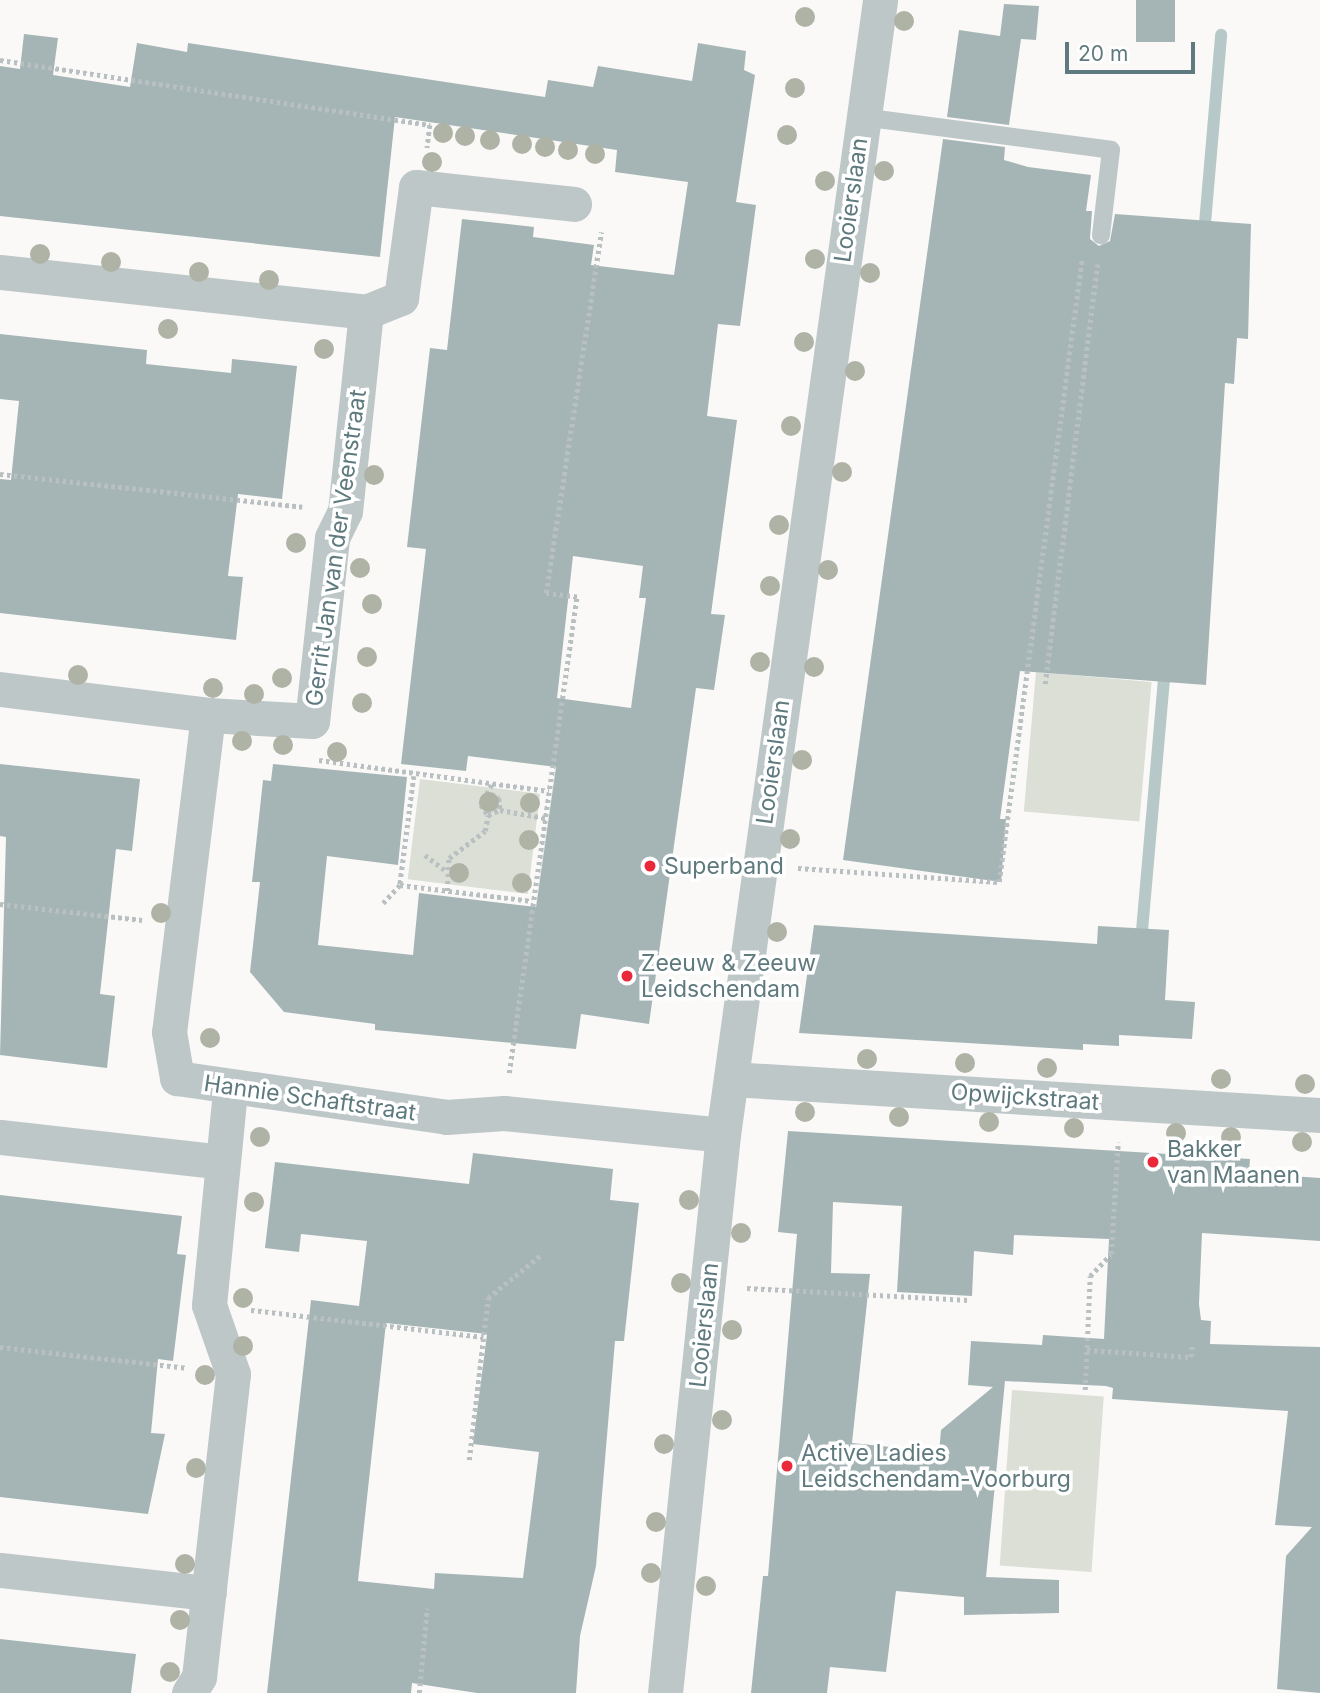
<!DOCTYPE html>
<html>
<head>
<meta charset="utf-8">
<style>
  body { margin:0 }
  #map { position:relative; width:1320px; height:1693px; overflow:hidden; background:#faf9f7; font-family:Inter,sans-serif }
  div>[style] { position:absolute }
  .green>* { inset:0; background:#dcdfd6; transform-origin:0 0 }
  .stream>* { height:12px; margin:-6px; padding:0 6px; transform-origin:6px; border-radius:6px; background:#b6c9c8 }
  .building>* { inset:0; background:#a5b5b6; transform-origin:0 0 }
  .path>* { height:4.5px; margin-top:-2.25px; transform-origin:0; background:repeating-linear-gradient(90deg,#b9c0c1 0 3.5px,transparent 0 7px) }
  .lane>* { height:18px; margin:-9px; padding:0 9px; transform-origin:9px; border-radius:9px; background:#bec7c8 }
  .street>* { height:35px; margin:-17.5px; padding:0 17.5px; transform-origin:17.5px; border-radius:17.5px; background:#bec7c8 }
  .trees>* { width:20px; height:20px; margin:-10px; border-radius:50%; background:#aeb3a6 }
  .dots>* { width:19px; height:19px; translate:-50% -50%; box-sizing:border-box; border:4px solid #fff; border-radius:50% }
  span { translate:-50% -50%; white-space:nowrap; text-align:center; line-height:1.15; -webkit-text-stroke:7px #fff; paint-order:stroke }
  .street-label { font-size:23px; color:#5f7a7e }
  .poi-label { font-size:23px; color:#5f7a7e }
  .left { translate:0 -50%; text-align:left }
  .scale { position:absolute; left:1065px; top:42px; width:130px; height:32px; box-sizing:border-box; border:4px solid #5f7a7e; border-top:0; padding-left:9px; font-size:21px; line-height:24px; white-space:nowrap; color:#5f7a7e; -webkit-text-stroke:5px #fff; paint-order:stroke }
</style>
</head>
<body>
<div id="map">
  <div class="green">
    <div style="left:1036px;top:672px;width:116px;height:140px;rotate:5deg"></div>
    <div style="left:420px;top:779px;width:121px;height:101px;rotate:7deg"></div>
    <div style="left:1012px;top:1390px;width:92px;height:176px;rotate:4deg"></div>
  </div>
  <div class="stream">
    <div style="left:1204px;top:235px;width:201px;rotate:-85.1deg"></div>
    <div style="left:1141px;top:942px;width:275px;rotate:-85deg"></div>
  </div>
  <div class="building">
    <div style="left:1136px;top:0;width:39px;height:42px"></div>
    <div style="clip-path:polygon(1004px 4px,1039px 6px,1036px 40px,1021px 39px,1009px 125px,947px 117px,959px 30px,1000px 36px)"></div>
    <div style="clip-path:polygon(evenodd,24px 34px,58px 38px,53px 75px,130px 87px,137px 43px,187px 52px,188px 43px,545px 97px,548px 80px,593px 87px,598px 66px,692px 81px,698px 43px,746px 51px,744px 70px,755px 75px,736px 202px,756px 205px,740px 326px,718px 324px,707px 416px,737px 420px,711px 614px,725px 615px,714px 690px,696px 688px,649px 1024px,581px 1014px,576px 1049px,375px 1030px,375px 1024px,284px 1012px,250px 972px,260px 882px,252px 882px,263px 780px,271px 781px,273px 764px,407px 777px,398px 865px,327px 856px,318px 945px,413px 955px,419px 893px,536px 907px,556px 767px,468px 756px,466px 771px,401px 764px,426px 549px,407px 547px,430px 348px,447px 350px,462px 219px,534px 227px,533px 237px,594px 245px,591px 265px,674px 275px,688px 182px,615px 172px,617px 150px,395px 117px,380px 257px,0 216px,0 66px,20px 69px,24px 34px,573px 556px,643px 566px,639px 598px,646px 598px,631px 708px,557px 698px,573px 556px)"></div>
    <div style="clip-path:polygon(943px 139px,1005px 147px,1004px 160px,1028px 167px,1091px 175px,1086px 211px,1092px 211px,1090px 239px,1099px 246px,1110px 241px,1115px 214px,1251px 224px,1248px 339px,1237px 338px,1234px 384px,1225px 383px,1206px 685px,1020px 671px,1000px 819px,1006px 819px,1001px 882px,843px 860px)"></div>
    <div style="clip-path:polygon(0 334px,147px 350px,146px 364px,231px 373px,232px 359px,297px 366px,282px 499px,238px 494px,228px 576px,243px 577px,236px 640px,0 613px,0 479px,11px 480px,19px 401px,0 399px)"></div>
    <div style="clip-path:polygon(0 764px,140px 779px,132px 851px,116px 849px,100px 994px,115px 996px,107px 1068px,0 1055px,6px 837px,0 836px)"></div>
    <div style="clip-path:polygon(814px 925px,1097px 944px,1098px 926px,1169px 930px,1165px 1000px,1195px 1002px,1192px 1039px,1119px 1035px,1119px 1046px,1083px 1044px,1083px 1050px,799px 1033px)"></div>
    <div style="clip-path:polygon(evenodd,788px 1131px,1250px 1159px,1249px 1173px,1320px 1178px,1320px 1241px,1202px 1233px,1199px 1304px,1201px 1320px,1211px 1321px,1210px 1344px,1320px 1347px,1320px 1693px,1277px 1689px,1286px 1556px,1312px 1527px,1275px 1525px,1288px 1411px,1112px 1399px,1113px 1388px,1106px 1386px,1005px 1381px,986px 1577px,1059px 1580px,1059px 1613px,964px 1615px,964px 1597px,896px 1591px,886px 1672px,830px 1667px,827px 1693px,751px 1693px,763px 1576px,768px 1576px,797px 1234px,778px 1232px,788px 1131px,833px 1202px,902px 1206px,897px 1292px,972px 1296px,974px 1251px,1013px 1255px,1014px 1235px,1109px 1239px,1104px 1339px,1043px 1335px,1042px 1345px,971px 1341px,968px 1385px,993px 1387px,941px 1430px,939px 1452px,852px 1443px,870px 1274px,831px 1273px,833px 1202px)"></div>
    <div style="clip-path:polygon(evenodd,473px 1153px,613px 1169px,610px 1200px,639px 1203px,624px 1341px,615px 1341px,596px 1566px,580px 1636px,576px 1693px,477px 1693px,412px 1683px,411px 1693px,267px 1693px,311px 1300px,359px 1306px,367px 1241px,301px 1234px,299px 1252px,265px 1248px,275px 1162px,469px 1184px,473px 1153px,386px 1323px,487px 1334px,473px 1444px,539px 1452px,523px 1578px,435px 1573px,434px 1589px,358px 1581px,386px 1323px)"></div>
    <div style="clip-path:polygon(0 1195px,182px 1216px,177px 1254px,186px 1255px,173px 1361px,158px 1359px,151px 1433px,165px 1434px,148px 1514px,0 1497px)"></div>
    <div style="clip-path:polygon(0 1639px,136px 1654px,131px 1693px,0 1693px)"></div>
  </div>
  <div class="path">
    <div style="left:0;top:60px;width:435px;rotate:8.6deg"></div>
    <div style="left:430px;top:125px;width:23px;rotate:97deg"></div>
    <div style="left:0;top:474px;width:304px;rotate:6.2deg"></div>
    <div style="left:1045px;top:684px;width:423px;rotate:-82.9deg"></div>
    <div style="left:319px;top:760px;width:232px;rotate:7.7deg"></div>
    <div style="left:414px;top:776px;width:110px;rotate:97.3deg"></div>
    <div style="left:400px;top:885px;width:133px;rotate:6.9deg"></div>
    <div style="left:492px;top:785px;width:23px;rotate:119deg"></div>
    <div style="left:481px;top:805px;width:12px;rotate:55deg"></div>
    <div style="left:488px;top:815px;width:13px;rotate:-23deg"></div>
    <div style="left:500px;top:810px;width:46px;rotate:10.1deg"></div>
    <div style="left:491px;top:794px;width:9px;rotate:27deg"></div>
    <div style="left:499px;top:798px;width:12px;rotate:85deg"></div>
    <div style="left:425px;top:855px;width:25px;rotate:37deg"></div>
    <div style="left:798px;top:868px;width:201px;rotate:4deg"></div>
    <div style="left:999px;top:882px;width:629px;rotate:-82.42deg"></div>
    <div style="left:447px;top:891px;width:33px;rotate:-87deg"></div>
    <div style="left:449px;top:858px;width:45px;rotate:-36.9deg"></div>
    <div style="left:485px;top:831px;width:16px;rotate:-79deg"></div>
    <div style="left:383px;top:903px;width:25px;rotate:-47deg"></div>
    <div style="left:0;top:904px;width:143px;rotate:6.4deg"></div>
    <div style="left:509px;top:1073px;width:481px;rotate:-81.9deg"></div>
    <div style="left:577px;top:597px;width:31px;rotate:-173deg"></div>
    <div style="left:546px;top:593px;width:365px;rotate:-81.3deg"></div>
    <div style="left:747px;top:1288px;width:222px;rotate:3.1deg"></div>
    <div style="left:251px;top:1310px;width:234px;rotate:6.6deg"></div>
    <div style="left:0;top:1347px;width:187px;rotate:6.4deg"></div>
    <div style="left:1087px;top:1350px;width:104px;rotate:3.9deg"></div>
    <div style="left:1191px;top:1357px;width:12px;rotate:-85deg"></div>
    <div style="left:1085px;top:1390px;width:114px;rotate:-87.5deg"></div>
    <div style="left:1090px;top:1276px;width:30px;rotate:-46deg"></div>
    <div style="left:1111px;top:1254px;width:112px;rotate:-86.4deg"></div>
    <div style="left:469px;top:1460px;width:163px;rotate:-83.3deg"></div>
    <div style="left:488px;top:1298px;width:70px;rotate:-39.2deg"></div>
    <div style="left:419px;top:1693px;width:85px;rotate:-84.6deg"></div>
  </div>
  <div class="lane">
    <div style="left:862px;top:117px;width:251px;rotate:7.5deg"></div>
    <div style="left:1111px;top:150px;width:86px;rotate:96.7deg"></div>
  </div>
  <div class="street">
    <div style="left:0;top:272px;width:368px;rotate:6.2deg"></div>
    <div style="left:366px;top:312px;width:200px;rotate:96deg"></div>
    <div style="left:345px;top:511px;width:30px;rotate:116deg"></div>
    <div style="left:332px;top:538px;width:184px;rotate:96.2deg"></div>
    <div style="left:312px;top:721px;width:104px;rotate:-176.7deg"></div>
    <div style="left:366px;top:312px;width:38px;rotate:-22deg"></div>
    <div style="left:401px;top:298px;width:112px;rotate:-82.3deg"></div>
    <div style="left:416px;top:187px;width:159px;rotate:6.1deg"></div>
    <div style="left:0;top:689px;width:210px;rotate:7.1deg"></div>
    <div style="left:208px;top:715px;width:319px;rotate:97deg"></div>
    <div style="left:169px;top:1032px;width:47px;rotate:80.1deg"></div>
    <div style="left:177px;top:1078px;width:272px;rotate:8.2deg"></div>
    <div style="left:446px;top:1117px;width:58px;rotate:-3.9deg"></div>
    <div style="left:504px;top:1113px;width:220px;rotate:5.7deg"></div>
    <div style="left:731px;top:1079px;width:590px;rotate:3.5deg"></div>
    <div style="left:0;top:1137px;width:224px;rotate:6.4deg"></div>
    <div style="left:0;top:1570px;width:210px;rotate:6.3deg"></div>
    <div style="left:189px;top:1693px;width:19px;rotate:-58deg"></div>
    <div style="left:199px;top:1677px;width:305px;rotate:-83.6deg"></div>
    <div style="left:233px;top:1374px;width:73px;rotate:-109.2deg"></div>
    <div style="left:209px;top:1305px;width:215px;rotate:-84.4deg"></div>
    <div style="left:665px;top:1693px;width:561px;rotate:-84.07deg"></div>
    <div style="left:723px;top:1135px;width:1146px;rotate:-82.12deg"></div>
  </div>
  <div class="trees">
    <div style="left:805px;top:17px"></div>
    <div style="left:904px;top:21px"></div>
    <div style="left:795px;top:88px"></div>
    <div style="left:443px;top:133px"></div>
    <div style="left:787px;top:135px"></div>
    <div style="left:465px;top:136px"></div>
    <div style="left:490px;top:140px"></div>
    <div style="left:522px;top:144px"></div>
    <div style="left:545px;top:147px"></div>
    <div style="left:568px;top:150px"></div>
    <div style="left:595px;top:154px"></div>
    <div style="left:432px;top:162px"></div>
    <div style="left:884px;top:171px"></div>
    <div style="left:825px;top:181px"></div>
    <div style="left:40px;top:254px"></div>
    <div style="left:815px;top:259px"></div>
    <div style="left:111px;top:262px"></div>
    <div style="left:199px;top:272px"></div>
    <div style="left:870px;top:273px"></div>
    <div style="left:269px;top:280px"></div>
    <div style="left:168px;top:329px"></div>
    <div style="left:804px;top:342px"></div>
    <div style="left:324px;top:349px"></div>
    <div style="left:855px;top:371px"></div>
    <div style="left:791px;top:426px"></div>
    <div style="left:842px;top:472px"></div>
    <div style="left:374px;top:475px"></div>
    <div style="left:779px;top:525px"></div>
    <div style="left:296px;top:543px"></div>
    <div style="left:360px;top:568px"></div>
    <div style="left:828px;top:570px"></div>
    <div style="left:770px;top:586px"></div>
    <div style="left:372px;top:604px"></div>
    <div style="left:367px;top:657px"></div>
    <div style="left:760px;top:662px"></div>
    <div style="left:814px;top:667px"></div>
    <div style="left:78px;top:675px"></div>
    <div style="left:282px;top:678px"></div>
    <div style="left:213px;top:688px"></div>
    <div style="left:254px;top:694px"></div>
    <div style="left:362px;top:703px"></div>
    <div style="left:242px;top:741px"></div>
    <div style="left:283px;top:745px"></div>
    <div style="left:337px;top:752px"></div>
    <div style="left:802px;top:760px"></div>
    <div style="left:489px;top:802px"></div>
    <div style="left:530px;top:803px"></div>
    <div style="left:790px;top:839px"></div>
    <div style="left:529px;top:840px"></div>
    <div style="left:459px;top:873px"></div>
    <div style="left:522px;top:883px"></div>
    <div style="left:161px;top:913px"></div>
    <div style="left:777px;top:932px"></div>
    <div style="left:210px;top:1038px"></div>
    <div style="left:867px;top:1059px"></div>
    <div style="left:965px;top:1063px"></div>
    <div style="left:1047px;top:1068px"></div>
    <div style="left:1221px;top:1079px"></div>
    <div style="left:1305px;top:1084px"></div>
    <div style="left:805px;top:1112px"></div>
    <div style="left:899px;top:1117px"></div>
    <div style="left:989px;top:1122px"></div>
    <div style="left:1074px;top:1128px"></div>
    <div style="left:1176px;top:1133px"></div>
    <div style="left:260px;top:1137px"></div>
    <div style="left:1231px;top:1137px"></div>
    <div style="left:1302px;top:1142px"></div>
    <div style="left:689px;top:1200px"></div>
    <div style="left:254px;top:1202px"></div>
    <div style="left:741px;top:1233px"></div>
    <div style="left:681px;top:1283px"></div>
    <div style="left:243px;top:1298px"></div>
    <div style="left:732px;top:1330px"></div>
    <div style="left:243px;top:1346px"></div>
    <div style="left:205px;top:1375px"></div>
    <div style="left:722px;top:1420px"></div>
    <div style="left:664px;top:1444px"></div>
    <div style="left:196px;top:1468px"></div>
    <div style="left:656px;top:1522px"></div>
    <div style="left:185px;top:1564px"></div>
    <div style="left:651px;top:1573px"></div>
    <div style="left:706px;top:1586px"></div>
    <div style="left:180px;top:1620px"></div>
    <div style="left:170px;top:1672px"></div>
  </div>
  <div class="dots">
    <div style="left:650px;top:866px;background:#ea283a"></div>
    <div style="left:627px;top:976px;background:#ea283a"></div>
    <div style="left:1153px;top:1162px;background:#ea283a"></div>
    <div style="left:787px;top:1466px;background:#ea283a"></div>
  </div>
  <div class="street-label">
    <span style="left:851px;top:200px;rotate:-82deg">Looierslaan</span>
    <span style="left:336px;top:548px;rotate:-82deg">Gerrit Jan van der Veenstraat</span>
    <span style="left:773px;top:762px;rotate:-82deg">Looierslaan</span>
    <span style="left:1025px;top:1097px;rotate:4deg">Opwijckstraat</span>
    <span style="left:310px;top:1098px;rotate:8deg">Hannie Schaftstraat</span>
    <span style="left:704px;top:1325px;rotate:-84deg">Looierslaan</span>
  </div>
  <div class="poi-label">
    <span class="left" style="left:664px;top:866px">Superband</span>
    <span class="left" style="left:641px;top:976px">Zeeuw &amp; Zeeuw<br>Leidschendam</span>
    <span class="left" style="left:1167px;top:1162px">Bakker<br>van Maanen</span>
    <span class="left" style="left:801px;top:1466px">Active Ladies<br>Leidschendam-Voorburg</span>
  </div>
  <div class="scale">20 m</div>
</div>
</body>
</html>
